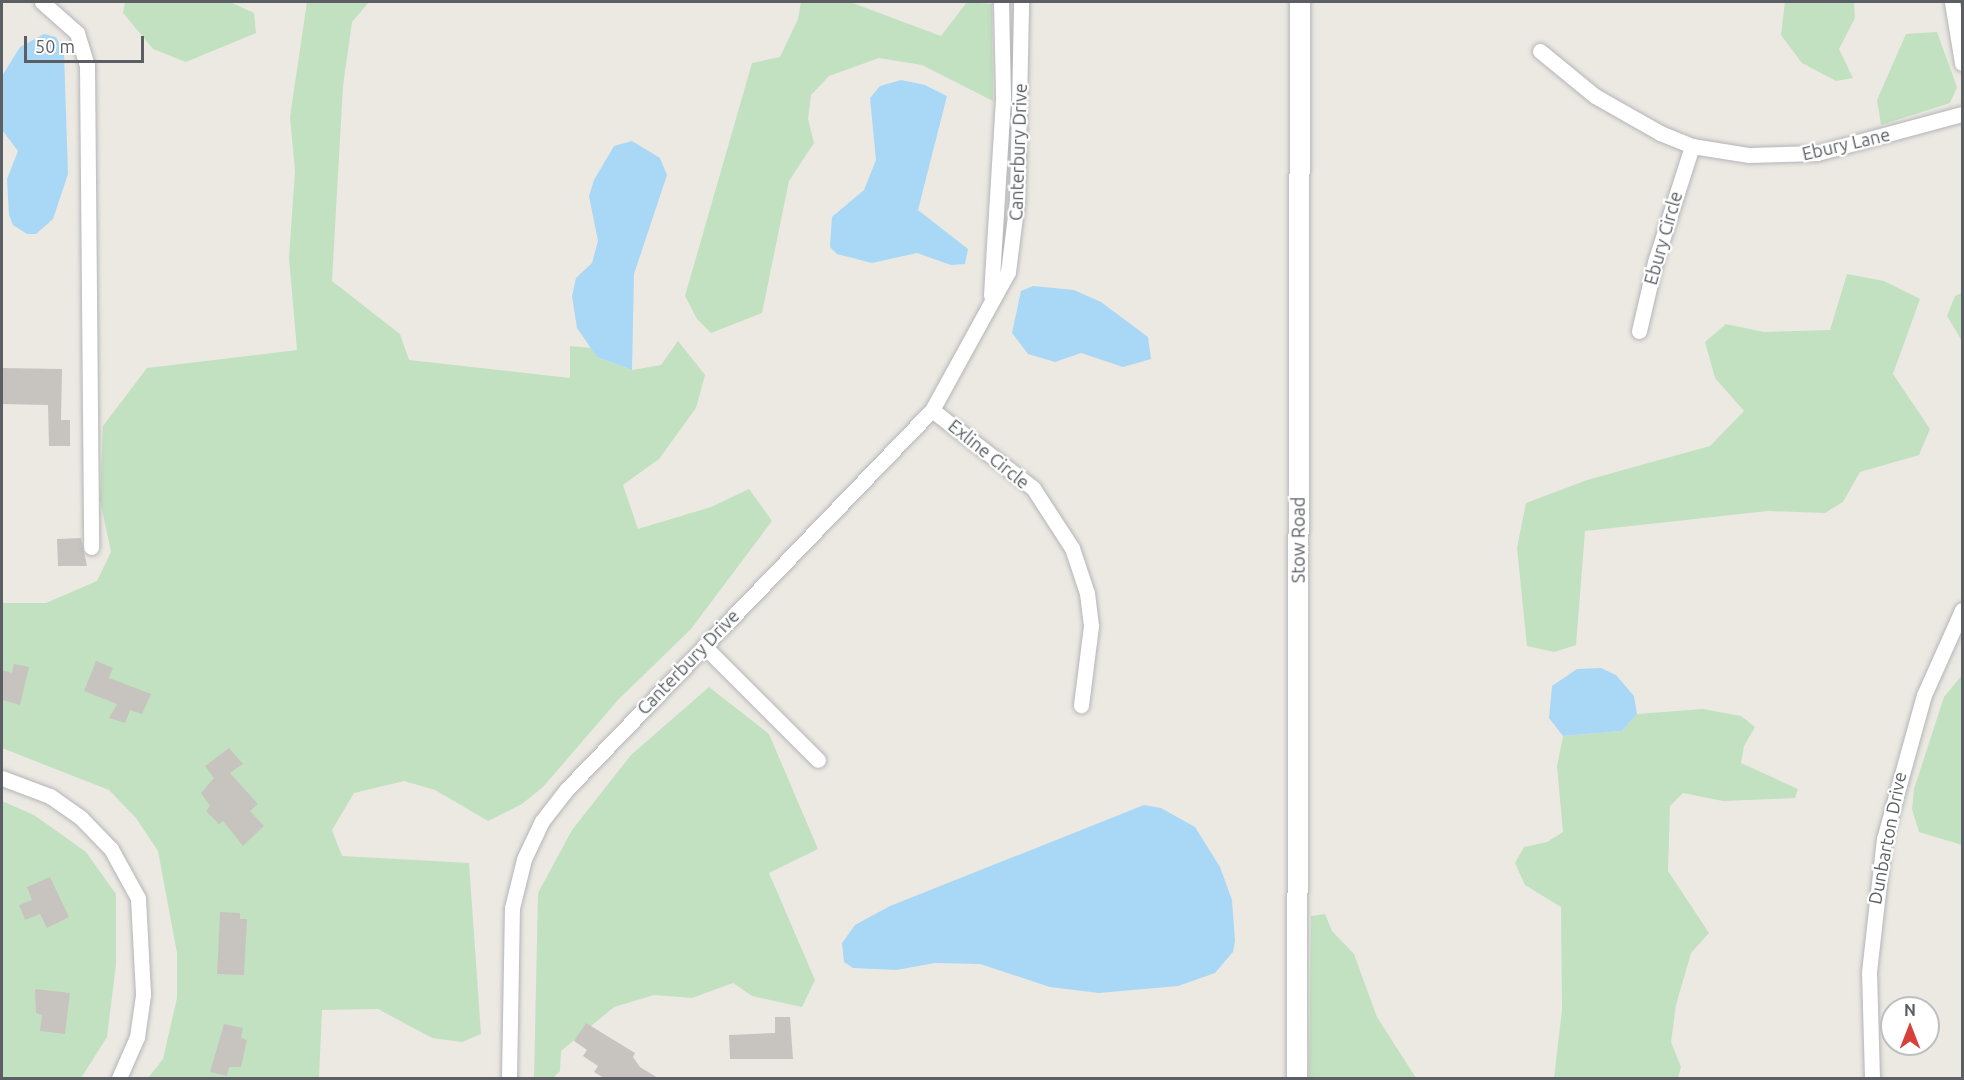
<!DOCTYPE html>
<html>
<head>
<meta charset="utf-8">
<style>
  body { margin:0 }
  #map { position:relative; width:1964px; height:1080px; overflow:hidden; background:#ece9e2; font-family:Ubuntu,sans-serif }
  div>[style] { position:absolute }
  .green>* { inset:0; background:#c2e1c1 }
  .water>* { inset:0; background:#a8d8f6 }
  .building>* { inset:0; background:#c7c4c0 }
  .roads { filter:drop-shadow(0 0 2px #b3b5b8) drop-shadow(0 0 2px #b3b5b8) }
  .minor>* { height:15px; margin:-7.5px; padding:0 7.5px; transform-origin:7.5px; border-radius:7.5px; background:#fff }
  .tertiary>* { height:20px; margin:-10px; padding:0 10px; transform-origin:10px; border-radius:10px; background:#fff }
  span { translate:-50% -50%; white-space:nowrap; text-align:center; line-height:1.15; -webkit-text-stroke:4.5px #fff; paint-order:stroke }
  .street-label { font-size:18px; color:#5b5e62 }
  .frame { position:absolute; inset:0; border:3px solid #5b5e62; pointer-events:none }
  .north { position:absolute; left:1880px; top:996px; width:60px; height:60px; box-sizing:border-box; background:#fff; border:2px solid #bdbfc0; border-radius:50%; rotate:0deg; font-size:16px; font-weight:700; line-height:24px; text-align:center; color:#5b5e62 }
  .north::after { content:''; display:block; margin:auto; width:21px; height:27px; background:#d8403c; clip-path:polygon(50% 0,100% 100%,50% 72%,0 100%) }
  .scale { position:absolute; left:24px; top:36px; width:120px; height:27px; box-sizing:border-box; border:3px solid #5b5e62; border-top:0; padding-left:8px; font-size:18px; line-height:21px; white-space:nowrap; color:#5b5e62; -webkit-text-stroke:4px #fff; paint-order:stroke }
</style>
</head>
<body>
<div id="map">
  <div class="green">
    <div style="clip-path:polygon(125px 2px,230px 2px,254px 13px,256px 33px,186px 62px,153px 49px,123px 13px)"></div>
    <div style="clip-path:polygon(307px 2px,369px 2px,352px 22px,343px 86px,332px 281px,400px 334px,409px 360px,570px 378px,570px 346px,592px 348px,597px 357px,632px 370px,661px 365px,678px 341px,705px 375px,696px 408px,659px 459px,623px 485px,638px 529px,711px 507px,749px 489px,772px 521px,691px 629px,618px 700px,543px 787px,522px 804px,488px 821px,435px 790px,404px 781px,354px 793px,332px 830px,342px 856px,469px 863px,481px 1034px,462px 1042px,432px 1038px,378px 1009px,322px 1010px,319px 1078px,148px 1078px,163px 1059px,177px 998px,177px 953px,158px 851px,136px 818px,109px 790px,2px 748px,2px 603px,46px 603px,97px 581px,111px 552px,100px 500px,103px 426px,147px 368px,297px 350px,289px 258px,295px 171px,290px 117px)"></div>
    <div style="clip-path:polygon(801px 2px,850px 2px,941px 36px,967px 2px,992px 4px,993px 101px,922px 65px,879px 58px,829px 76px,811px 95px,808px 119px,814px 143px,789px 181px,762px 313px,711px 333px,697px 319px,685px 296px,752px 63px,780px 57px,798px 19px)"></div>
    <div style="clip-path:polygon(1785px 2px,1854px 2px,1855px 18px,1839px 49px,1853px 78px,1836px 81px,1802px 63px,1781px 35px)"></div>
    <div style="clip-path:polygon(1937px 32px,1957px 87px,1950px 103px,1881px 125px,1877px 100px,1906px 34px)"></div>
    <div style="clip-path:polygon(1847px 274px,1884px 281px,1920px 299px,1893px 374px,1930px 429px,1919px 455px,1860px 472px,1843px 502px,1825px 513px,1768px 511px,1585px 531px,1576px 645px,1554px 652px,1527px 646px,1517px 548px,1526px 503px,1587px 480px,1710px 446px,1744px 411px,1715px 378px,1705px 342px,1726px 324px,1764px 332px,1830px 330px)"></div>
    <div style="clip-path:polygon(1962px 293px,1962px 341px,1947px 316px,1955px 296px)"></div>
    <div style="clip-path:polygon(1962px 675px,1962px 845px,1919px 832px,1912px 809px,1914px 789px,1944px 697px)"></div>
    <div style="clip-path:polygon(709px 687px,769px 734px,818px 849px,769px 873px,815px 980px,802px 1007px,752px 996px,733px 983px,692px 998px,654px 995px,614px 1007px,561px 1051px,560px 1071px,553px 1078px,534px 1078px,538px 893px,572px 830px,631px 755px)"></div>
    <div style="clip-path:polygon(1703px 709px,1741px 716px,1755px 727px,1744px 746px,1741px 763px,1798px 789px,1795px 798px,1723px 801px,1683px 793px,1670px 806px,1668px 871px,1709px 933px,1691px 953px,1676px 1005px,1671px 1042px,1681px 1067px,1678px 1078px,1554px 1078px,1562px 1010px,1561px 907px,1525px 885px,1515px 863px,1524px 847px,1547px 842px,1563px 832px,1557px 766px,1563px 736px,1622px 731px,1637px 714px)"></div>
    <div style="clip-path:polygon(2px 801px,34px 815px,86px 852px,116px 894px,116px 964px,107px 1037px,81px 1078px,2px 1078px)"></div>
    <div style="clip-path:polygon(1325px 914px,1332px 931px,1354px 954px,1377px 1017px,1416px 1078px,1309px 1078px,1311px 916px)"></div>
  </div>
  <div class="water">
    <div style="clip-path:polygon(44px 34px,56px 37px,64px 52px,68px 174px,53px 219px,36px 234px,27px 234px,13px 225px,9px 215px,7px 179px,18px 151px,2px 130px,2px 76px,20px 47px)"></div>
    <div style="clip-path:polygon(901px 80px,925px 85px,947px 96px,918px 210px,968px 249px,965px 264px,951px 265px,917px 253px,872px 263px,837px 254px,830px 247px,832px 217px,864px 190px,876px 160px,870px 98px,880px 86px)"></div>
    <div style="clip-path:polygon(632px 141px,660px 158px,667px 175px,634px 274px,632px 370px,597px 357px,577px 328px,572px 296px,576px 278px,592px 263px,598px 241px,589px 196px,594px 180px,614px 146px)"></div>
    <div style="clip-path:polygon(1033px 286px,1074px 290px,1101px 302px,1148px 337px,1151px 359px,1123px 367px,1081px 353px,1055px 362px,1028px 354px,1012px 333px,1021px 291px)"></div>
    <div style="clip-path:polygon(1601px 668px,1616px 675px,1634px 696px,1637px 714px,1622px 731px,1563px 736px,1549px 718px,1552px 686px,1577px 669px)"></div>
    <div style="clip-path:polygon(1144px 805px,1161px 808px,1195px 827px,1220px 867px,1232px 900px,1235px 941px,1233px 952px,1215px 973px,1178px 986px,1099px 993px,1050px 987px,980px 964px,935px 963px,896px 970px,853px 968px,844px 962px,842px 943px,855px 925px,890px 906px)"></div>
  </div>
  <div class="building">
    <div style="clip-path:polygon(2px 368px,62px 369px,61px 420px,70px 420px,70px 446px,49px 446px,48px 405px,2px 404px)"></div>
    <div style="clip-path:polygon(81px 538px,87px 566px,58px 566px,57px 539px)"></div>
    <div style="clip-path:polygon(96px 661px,113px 668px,109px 678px,151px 694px,142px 714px,130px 710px,125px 723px,109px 718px,117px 704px,84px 691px)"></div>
    <div style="clip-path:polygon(14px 664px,29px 667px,20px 705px,2px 700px,2px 670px,12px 673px)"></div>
    <div style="clip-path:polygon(229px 748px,243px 764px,230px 773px,258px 804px,250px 811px,264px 826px,243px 846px,223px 821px,219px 824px,206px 811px,210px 806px,201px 793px,214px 778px,205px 766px)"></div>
    <div style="clip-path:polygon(50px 877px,69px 917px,47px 928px,40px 914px,25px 920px,19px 905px,32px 900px,27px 887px)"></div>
    <div style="clip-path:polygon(220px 912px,240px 913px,240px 919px,247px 919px,244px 975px,217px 974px)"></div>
    <div style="clip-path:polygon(35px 989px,70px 993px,65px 1034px,40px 1031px,42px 1015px,36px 1013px)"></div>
    <div style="clip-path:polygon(775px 1017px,790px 1017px,793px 1059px,730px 1059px,729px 1035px,775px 1033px)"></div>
    <div style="clip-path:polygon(586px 1023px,635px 1053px,633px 1057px,640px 1067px,658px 1078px,604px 1078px,594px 1072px,598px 1066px,583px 1056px,587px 1050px,574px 1041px)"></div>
    <div style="clip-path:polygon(224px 1024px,243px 1028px,241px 1038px,247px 1040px,241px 1067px,229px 1067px,227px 1076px,210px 1072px)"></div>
  </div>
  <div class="roads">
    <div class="minor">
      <div style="left:42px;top:2px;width:47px;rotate:41.5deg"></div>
      <div style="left:77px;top:33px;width:34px;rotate:73deg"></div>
      <div style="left:87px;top:65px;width:482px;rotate:89.5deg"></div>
      <div style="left:1952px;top:2px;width:62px;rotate:80.7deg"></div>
      <div style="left:1540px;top:51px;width:71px;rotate:39.3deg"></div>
      <div style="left:1595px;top:96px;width:75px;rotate:29.6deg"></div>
      <div style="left:1660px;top:133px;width:35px;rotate:22deg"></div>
      <div style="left:1692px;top:146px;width:58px;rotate:9deg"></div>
      <div style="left:1749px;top:155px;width:68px;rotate:-1.7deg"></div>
      <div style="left:1817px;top:153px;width:150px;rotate:-15.1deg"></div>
      <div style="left:991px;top:295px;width:199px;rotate:-86.5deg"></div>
      <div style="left:1003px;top:96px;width:94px;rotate:-91.2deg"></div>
      <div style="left:1639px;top:331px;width:71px;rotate:-76.9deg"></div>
      <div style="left:1655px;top:262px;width:122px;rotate:-72.3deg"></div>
      <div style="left:932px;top:410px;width:128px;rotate:37.7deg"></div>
      <div style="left:1033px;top:488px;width:72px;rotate:57deg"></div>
      <div style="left:1072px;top:548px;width:47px;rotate:71.6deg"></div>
      <div style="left:1087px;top:593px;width:33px;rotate:83deg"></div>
      <div style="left:1091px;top:626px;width:80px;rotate:97.2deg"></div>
      <div style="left:704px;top:646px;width:161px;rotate:45deg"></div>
      <div style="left:2px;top:778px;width:51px;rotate:20.6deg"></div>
      <div style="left:50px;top:796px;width:38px;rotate:35deg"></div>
      <div style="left:81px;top:818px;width:43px;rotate:45.9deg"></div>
      <div style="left:111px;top:849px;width:56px;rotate:61.1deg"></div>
      <div style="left:138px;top:898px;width:97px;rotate:87deg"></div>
      <div style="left:143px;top:995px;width:42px;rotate:98.1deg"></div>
      <div style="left:137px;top:1037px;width:45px;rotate:113.7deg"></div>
      <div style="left:509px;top:1078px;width:170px;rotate:-89deg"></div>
      <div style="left:512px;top:908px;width:50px;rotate:-76.2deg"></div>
      <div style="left:524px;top:859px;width:42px;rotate:-64.7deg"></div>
      <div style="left:542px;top:821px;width:41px;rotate:-52deg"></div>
      <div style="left:567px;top:789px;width:526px;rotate:-46.08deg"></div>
      <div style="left:932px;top:410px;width:158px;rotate:-61.2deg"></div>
      <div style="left:1008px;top:272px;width:73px;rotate:-82.9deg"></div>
      <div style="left:1017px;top:200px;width:198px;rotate:-88.8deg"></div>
      <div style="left:1872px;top:1078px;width:106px;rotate:-91.6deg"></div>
      <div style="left:1869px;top:972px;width:134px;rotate:-83.6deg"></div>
      <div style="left:1884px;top:839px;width:149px;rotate:-74.5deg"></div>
      <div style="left:1924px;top:695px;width:93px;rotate:-65.9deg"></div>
    </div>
    <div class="tertiary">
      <div style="left:1297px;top:1078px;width:1076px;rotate:-89.84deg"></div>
    </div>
  </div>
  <div class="street-label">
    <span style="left:1846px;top:144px;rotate:-13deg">Ebury Lane</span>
    <span style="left:1018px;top:152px;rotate:-88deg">Canterbury Drive</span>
    <span style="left:1663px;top:238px;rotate:-74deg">Ebury Circle</span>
    <span style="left:989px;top:454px;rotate:39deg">Exline Circle</span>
    <span style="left:1298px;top:540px;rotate:-90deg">Stow Road</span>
    <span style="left:688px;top:662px;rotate:-46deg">Canterbury Drive</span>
    <span style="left:1887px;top:838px;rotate:-79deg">Dunbarton Drive</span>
  </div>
  <div class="frame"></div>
  <div class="north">N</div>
  <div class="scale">50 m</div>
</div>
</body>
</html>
